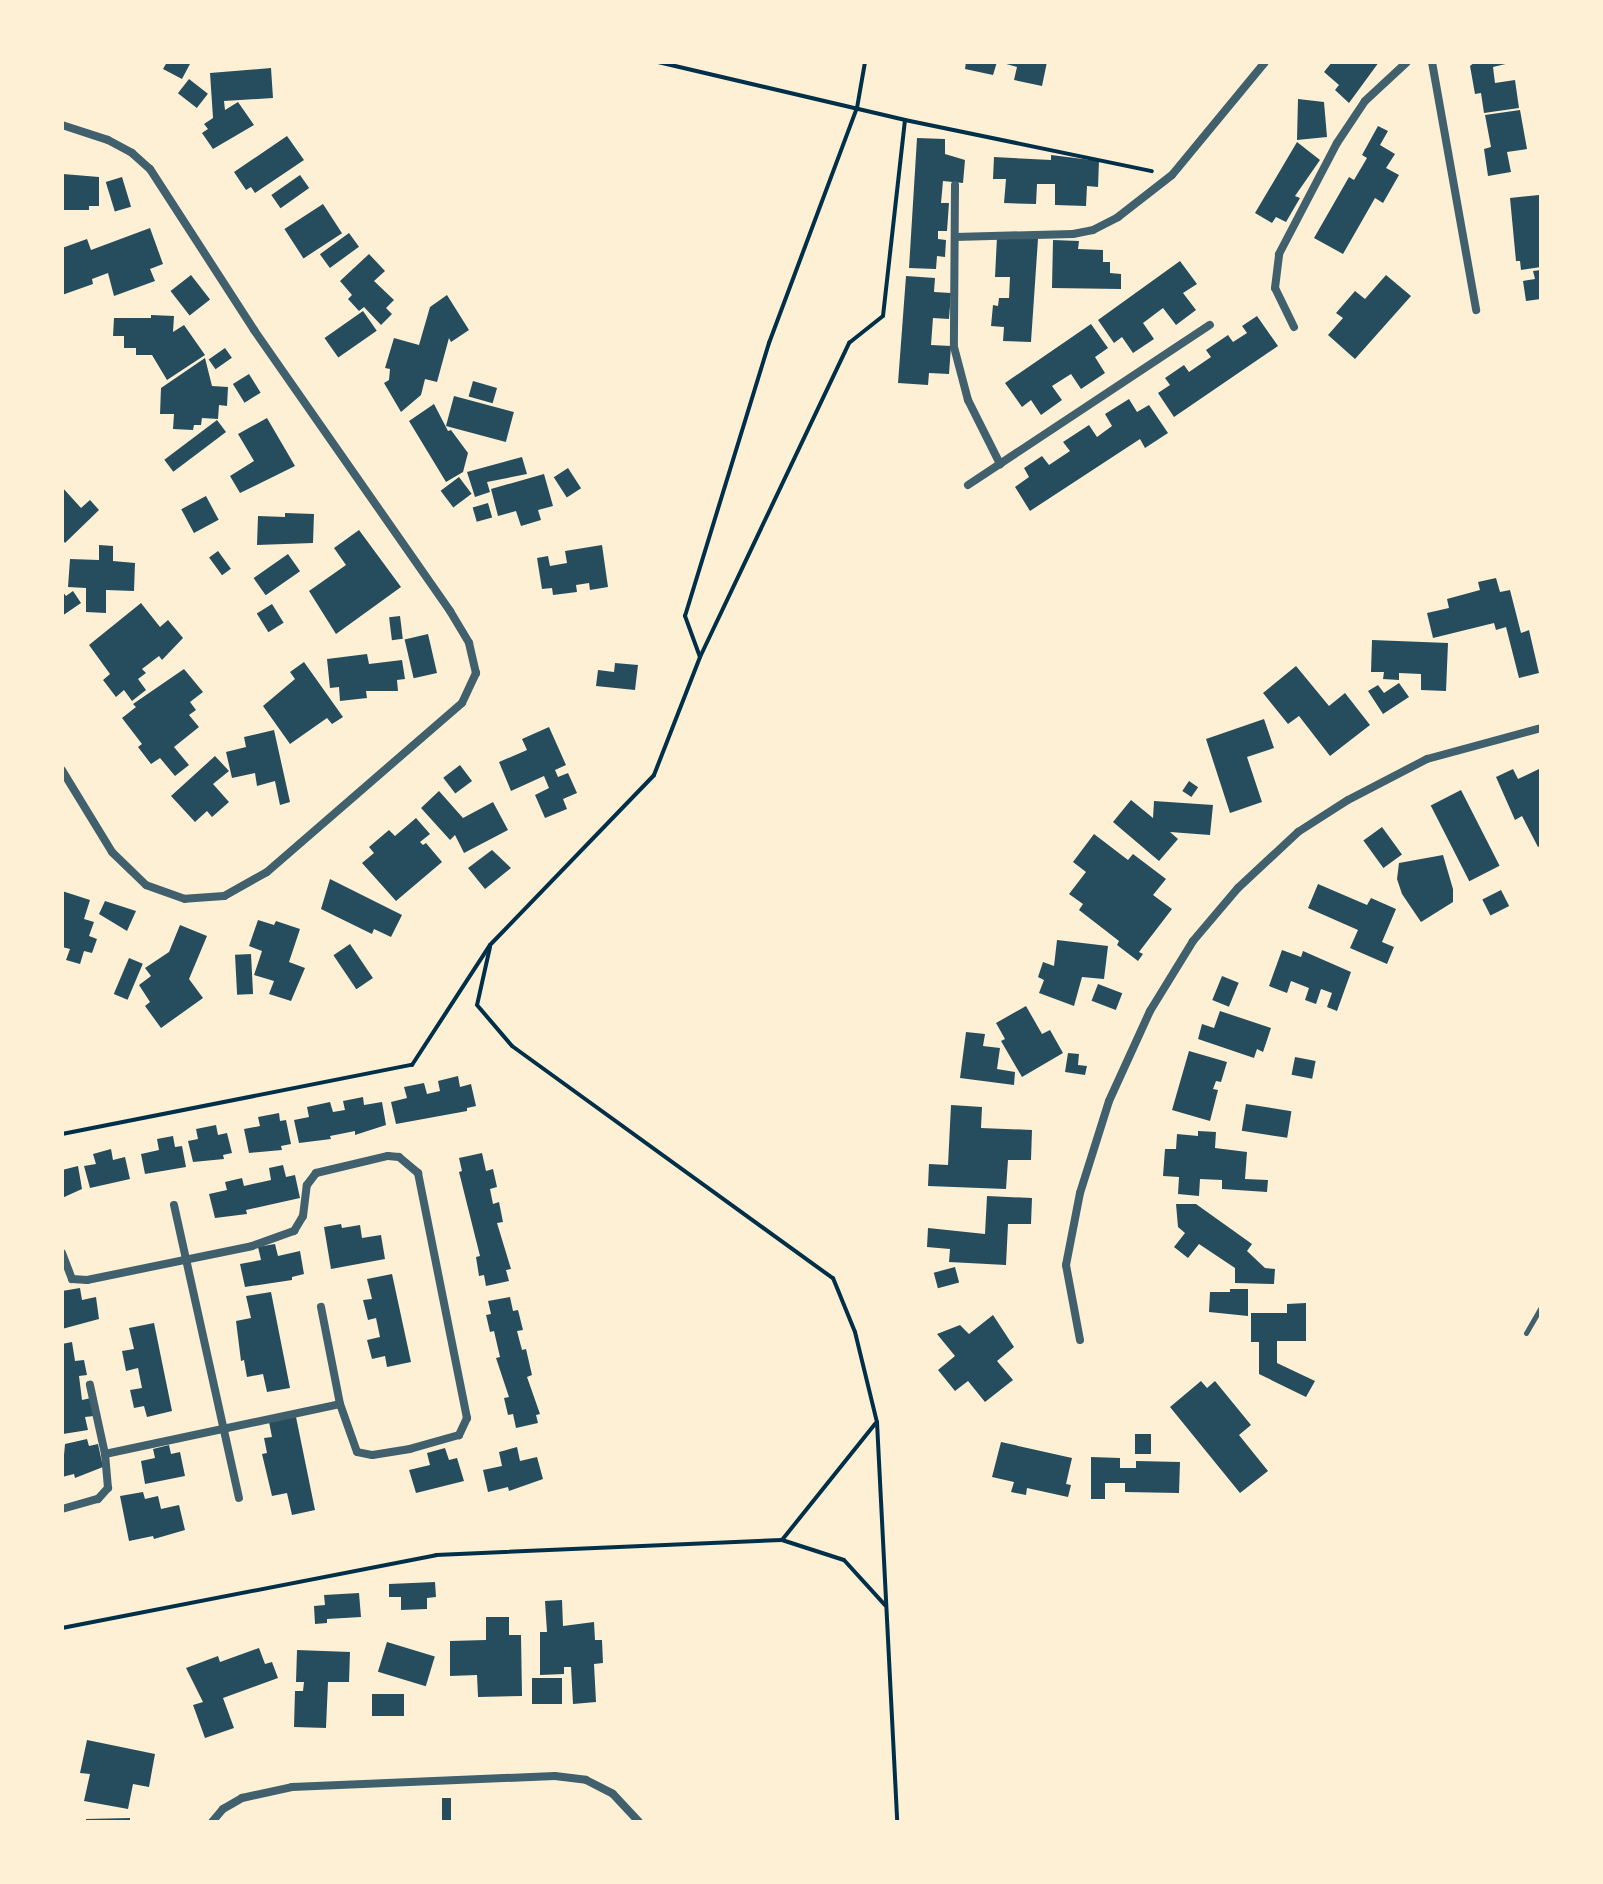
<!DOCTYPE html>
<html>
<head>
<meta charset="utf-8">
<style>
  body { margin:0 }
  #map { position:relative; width:1603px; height:1884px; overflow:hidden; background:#fdf0d5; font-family:"Zilla Slab",serif }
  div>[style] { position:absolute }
  .building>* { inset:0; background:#264d5e; transform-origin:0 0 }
  .path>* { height:4px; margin:-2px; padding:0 2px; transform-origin:2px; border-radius:2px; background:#003049 }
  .service>* { height:5px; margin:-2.5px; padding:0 2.5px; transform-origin:2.5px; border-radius:2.5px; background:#3f606c }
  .minor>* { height:8px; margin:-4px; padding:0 4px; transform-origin:4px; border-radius:4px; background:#3f606c }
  span { translate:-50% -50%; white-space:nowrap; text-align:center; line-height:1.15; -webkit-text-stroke:8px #fdf0d5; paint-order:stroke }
  .frame { position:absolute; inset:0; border:64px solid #fdf0d5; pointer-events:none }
</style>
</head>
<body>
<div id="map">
  <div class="building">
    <div style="clip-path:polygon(167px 62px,191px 62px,182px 79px,163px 69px)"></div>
    <div style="clip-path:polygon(966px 62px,997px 62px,993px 75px,965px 69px)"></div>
    <div style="clip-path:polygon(999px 62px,1047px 62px,1042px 86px,1014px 80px,1017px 67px)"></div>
    <div style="clip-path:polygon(1332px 62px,1379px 62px,1349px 103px,1335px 90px,1339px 85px,1324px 72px)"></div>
    <div style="clip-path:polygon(1475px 62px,1514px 62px,1493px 67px,1495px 83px,1515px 80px,1519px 108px,1484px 113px,1481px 93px,1475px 94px,1470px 66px)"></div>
    <div style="clip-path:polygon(271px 68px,273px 98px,224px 101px,225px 110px,238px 102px,254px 125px,213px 149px,202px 133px,208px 129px,204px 124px,213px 118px,210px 73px)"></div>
    <div style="left:189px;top:79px;width:24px;height:18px;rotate:38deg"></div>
    <div style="clip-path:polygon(1298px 99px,1324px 102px,1327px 137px,1297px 140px)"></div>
    <div style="clip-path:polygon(1520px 110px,1527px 149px,1507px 152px,1511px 172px,1488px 176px,1484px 149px,1491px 147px,1485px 115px)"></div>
    <div style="clip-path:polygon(1378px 126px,1388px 131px,1380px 145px,1395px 154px,1386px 168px,1399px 175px,1383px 203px,1375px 198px,1343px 254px,1314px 238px,1349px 177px,1354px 180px,1367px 158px,1362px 155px)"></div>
    <div style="clip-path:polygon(287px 136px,304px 160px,255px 193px,251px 187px,246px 190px,234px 172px)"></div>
    <div style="clip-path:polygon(917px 138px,945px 139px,945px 154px,965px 160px,963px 183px,943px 181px,941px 203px,949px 203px,947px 231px,938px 231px,938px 239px,946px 240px,945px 257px,937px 256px,936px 269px,909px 268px)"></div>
    <div style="clip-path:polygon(1297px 142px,1320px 160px,1295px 196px,1300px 198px,1286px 222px,1276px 217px,1272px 223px,1255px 213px)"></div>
    <div style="clip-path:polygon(1051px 155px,1099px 161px,1098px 187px,1087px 186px,1086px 206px,1055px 205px,1055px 184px,1037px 184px,1036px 204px,1004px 203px,1006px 179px,993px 179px,994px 157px,1051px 160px)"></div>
    <div style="clip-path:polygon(63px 174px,99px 177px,99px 206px,89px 206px,89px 210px,63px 210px)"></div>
    <div style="left:300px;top:175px;width:16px;height:35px;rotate:55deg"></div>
    <div style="left:122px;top:177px;width:31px;height:17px;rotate:73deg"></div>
    <div style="clip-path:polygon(1539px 195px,1541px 267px,1521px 270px,1520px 261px,1516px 261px,1510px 198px)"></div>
    <div style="left:323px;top:204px;width:35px;height:46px;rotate:57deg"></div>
    <div style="clip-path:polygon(150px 228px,163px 264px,150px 269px,155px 281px,114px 296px,108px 273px,92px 279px,93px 284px,62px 295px,62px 248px,87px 239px,91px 250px)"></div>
    <div style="left:349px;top:233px;width:17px;height:36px;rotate:54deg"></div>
    <div style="clip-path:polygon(997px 237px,1038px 239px,1031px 342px,1003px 341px,1004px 327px,991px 326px,993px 305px,998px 306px,999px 298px,1009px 298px,1010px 277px,995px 277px)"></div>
    <div style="clip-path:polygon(1053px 240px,1079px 241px,1078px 249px,1103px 250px,1103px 262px,1110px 262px,1110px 273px,1121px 274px,1121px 289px,1052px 288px)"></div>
    <div style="clip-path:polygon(369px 254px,385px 271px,374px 281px,394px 300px,386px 308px,392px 314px,381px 325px,364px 307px,359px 311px,348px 299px,352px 295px,340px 281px)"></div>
    <div style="clip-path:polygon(1180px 261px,1197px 284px,1183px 293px,1196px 310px,1176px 325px,1163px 308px,1143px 323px,1154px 339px,1133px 353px,1122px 337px,1114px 343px,1098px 320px)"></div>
    <div style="clip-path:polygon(1541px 270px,1541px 299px,1526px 301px,1523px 281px,1535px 279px,1533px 271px)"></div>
    <div style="left:191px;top:275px;width:31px;height:26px;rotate:52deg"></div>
    <div style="clip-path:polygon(1386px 275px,1411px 296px,1355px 359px,1328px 335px,1343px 318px,1336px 313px,1355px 291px,1365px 299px)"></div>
    <div style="clip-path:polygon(906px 276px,935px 278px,934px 292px,951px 293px,949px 319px,933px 318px,931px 345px,951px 346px,949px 374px,929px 373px,928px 385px,898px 383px)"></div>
    <div style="clip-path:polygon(447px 295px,469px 330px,451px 342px,449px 338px,437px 382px,425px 379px,421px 395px,401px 412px,384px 383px,389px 380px,390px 369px,385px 368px,394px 338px,419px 345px,430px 307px)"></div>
    <div style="left:363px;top:311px;width:24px;height:47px;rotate:55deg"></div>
    <div style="clip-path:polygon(151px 315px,174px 316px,173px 332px,184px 325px,205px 355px,167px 380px,152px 355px,136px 355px,136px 348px,124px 348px,124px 336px,113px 336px,114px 318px,151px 318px)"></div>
    <div style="clip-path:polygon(1257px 316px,1278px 346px,1174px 417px,1158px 393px,1170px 385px,1165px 378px,1184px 365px,1189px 372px,1211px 357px,1206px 350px,1228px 335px,1233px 342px,1247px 333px,1242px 326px)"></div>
    <div style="clip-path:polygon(1091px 324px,1108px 348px,1095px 357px,1105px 373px,1081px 389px,1071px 374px,1052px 386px,1062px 400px,1041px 415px,1031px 400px,1022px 407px,1005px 383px)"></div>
    <div style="left:225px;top:348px;width:12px;height:20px;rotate:55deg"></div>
    <div style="clip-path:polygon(205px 358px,212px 386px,228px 387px,227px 406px,219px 405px,218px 419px,202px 418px,201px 425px,194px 425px,193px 430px,173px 429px,174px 414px,160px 414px,161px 388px)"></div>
    <div style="left:249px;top:374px;width:22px;height:19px;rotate:58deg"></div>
    <div style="left:473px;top:381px;width:25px;height:16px;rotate:16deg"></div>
    <div style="left:454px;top:396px;width:62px;height:31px;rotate:15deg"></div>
    <div style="clip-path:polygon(1129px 399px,1137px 412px,1149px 405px,1168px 433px,1145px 448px,1140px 439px,1030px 511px,1015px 487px,1029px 477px,1024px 468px,1042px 456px,1049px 465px,1070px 451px,1063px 442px,1089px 425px,1097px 437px,1112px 426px,1105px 414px)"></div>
    <div style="clip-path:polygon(434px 404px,448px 431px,451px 430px,468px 453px,463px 472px,446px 482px,409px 421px)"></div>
    <div style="clip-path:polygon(267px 418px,295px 466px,240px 493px,230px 476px,254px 461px,238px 434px)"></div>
    <div style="left:217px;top:420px;width:15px;height:66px;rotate:53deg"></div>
    <div style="clip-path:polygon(522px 457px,527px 474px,487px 482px,490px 492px,475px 497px,467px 472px)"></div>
    <div style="left:568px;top:468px;width:24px;height:17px;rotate:57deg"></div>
    <div style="clip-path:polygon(544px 474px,553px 506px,538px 510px,541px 520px,521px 526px,516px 511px,498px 516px,491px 489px)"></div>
    <div style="left:459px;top:477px;width:21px;height:23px;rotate:53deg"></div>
    <div style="clip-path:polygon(62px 487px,81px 508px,90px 500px,99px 510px,65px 543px,62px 539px)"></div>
    <div style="left:206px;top:496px;width:27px;height:28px;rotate:62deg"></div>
    <div style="left:488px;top:503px;width:15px;height:16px;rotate:74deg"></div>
    <div style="clip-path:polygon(285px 513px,314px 514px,313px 543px,257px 545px,258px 516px,285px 517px)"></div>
    <div style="clip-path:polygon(359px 530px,401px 587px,336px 634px,309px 591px,346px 565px,334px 548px)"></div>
    <div style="clip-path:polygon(99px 545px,113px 546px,113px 561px,135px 563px,134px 591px,106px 590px,106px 613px,86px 612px,86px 588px,68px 587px,70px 559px,99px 560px)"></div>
    <div style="clip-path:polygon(602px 545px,608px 587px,590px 590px,589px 583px,576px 585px,577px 592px,553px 595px,552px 588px,542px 589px,537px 558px,548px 556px,550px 566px,567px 563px,565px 551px)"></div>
    <div style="left:218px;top:551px;width:22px;height:11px;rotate:54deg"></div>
    <div style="left:288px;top:554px;width:21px;height:42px;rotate:55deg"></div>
    <div style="clip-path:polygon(1496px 578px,1500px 592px,1510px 590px,1521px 633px,1529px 630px,1539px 673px,1519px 678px,1506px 627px,1496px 630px,1494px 623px,1433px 638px,1427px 613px,1449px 608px,1447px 599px,1480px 590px,1478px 582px)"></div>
    <div style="clip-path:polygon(62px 591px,66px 596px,73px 591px,81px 603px,62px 616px)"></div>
    <div style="clip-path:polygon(141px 603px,160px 627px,168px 620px,183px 638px,162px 660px,159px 656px,142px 669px,146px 673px,138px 679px,146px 690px,132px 701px,124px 690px,116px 697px,103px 680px,110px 674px,89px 645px)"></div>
    <div style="left:272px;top:604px;width:22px;height:18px;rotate:58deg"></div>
    <div style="left:400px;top:616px;width:23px;height:11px;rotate:83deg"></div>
    <div style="left:428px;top:634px;width:40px;height:24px;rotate:77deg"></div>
    <div style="clip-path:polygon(1372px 640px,1448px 643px,1446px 691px,1421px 690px,1421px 674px,1399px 673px,1399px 680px,1383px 679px,1384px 672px,1371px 672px)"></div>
    <div style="clip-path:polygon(367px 654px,369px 664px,402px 660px,405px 679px,397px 680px,398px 691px,366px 691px,367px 698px,340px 701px,339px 687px,330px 688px,327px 659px)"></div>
    <div style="clip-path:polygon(304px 662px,343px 717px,332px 724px,327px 718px,290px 744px,263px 706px,295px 679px,290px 672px)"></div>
    <div style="clip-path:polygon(615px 663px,638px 665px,635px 690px,596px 686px,598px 670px,614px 672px)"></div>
    <div style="clip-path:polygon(1296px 666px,1329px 706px,1345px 693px,1370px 725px,1330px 756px,1299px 716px,1288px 724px,1263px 693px)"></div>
    <div style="clip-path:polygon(184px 669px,203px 692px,190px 702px,196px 710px,189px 715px,199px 727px,174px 747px,189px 765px,175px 776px,160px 758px,151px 764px,138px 747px,142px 744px,122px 718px,136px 707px,133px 704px)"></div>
    <div style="clip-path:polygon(1399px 683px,1409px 697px,1383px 714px,1368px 691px,1378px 685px,1384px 693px)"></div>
    <div style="clip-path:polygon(1264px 719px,1274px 748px,1247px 757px,1262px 802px,1230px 813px,1206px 739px)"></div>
    <div style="clip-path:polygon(549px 727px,566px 765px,555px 770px,558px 777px,568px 773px,577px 793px,563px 799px,567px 809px,545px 818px,535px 795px,549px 788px,544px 776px,511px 791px,499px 762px,527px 750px,522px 739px)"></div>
    <div style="clip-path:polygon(274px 730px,290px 802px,280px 805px,275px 781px,257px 786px,255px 773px,232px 778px,226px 752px,246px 747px,244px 737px)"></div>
    <div style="clip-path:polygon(215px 756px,229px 771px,213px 784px,229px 802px,212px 817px,207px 811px,195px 822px,171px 796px)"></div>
    <div style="left:460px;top:765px;width:20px;height:21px;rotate:53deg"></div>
    <div style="clip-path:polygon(1541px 768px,1541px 845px,1538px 847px,1522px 816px,1515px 820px,1496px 777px,1513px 769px,1518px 779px)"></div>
    <div style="left:1189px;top:781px;width:11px;height:12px;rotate:34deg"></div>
    <div style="left:1461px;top:790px;width:85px;height:34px;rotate:63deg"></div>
    <div style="clip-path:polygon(439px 791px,463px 818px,493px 802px,508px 830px,464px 853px,455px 835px,450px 840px,421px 808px)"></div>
    <div style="clip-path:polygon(1131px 800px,1153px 818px,1154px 801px,1213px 805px,1210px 835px,1170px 832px,1178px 839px,1159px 861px,1113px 822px)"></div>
    <div style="clip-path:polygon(416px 818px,430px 834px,420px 842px,423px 845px,426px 843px,442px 862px,396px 901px,362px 863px,374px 853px,369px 847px,389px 830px,395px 836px)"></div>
    <div style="left:1382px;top:827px;width:34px;height:23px;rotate:54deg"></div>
    <div style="clip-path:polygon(1094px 834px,1128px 860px,1133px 854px,1166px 879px,1153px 895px,1172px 909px,1139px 952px,1143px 954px,1138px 961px,1117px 945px,1119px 941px,1079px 910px,1083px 904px,1069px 894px,1086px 872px,1073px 862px)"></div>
    <div style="clip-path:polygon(492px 850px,511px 868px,485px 889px,468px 868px)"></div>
    <div style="clip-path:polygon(1443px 855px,1453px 889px,1453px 902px,1421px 922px,1402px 894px,1397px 879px,1399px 863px)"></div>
    <div style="clip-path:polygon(330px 879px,402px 915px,391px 937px,374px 929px,372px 934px,321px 909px)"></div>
    <div style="clip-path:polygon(1318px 884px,1367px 905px,1371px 898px,1396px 909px,1382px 942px,1394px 947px,1387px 964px,1350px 948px,1358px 930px,1308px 908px)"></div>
    <div style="left:1501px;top:890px;width:18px;height:21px;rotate:63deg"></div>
    <div style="clip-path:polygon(62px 891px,90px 900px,84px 919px,94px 922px,89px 936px,97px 939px,92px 953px,84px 951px,80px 964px,66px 960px,70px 949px,62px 947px)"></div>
    <div style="clip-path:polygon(105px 901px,136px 911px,127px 931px,99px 914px)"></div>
    <div style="clip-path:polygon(258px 920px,274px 925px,276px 921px,300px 929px,289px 962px,305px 968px,291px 1001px,269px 994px,274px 981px,254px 975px,262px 951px,249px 946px)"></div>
    <div style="clip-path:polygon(180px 925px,207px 936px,189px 979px,203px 998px,161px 1028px,145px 1006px,150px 1002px,139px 985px,151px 976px,145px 968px,169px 952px)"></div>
    <div style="clip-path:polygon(1057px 940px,1108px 946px,1104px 979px,1082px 977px,1074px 1006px,1039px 993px,1044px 980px,1038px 977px,1043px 962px,1054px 966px)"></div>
    <div style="left:350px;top:944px;width:41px;height:20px;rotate:56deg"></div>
    <div style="clip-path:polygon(1282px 950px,1301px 957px,1303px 951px,1351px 972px,1337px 1011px,1327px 1007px,1332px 993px,1321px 989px,1316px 1004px,1305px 1000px,1309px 988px,1291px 981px,1287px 993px,1269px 986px)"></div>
    <div style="left:251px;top:954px;width:40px;height:16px;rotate:87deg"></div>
    <div style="left:129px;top:958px;width:15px;height:39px;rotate:23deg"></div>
    <div style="left:1222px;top:976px;width:18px;height:26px;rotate:22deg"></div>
    <div style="left:1098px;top:984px;width:26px;height:18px;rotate:21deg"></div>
    <div style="clip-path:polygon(1026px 1006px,1042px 1034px,1050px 1030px,1063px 1053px,1022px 1077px,1001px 1041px,1005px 1039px,996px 1023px)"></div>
    <div style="clip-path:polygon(1220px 1011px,1271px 1028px,1263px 1052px,1257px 1049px,1254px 1058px,1198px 1039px,1202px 1024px,1214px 1028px)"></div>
    <div style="clip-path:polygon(966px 1032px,985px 1034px,983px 1046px,1000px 1048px,997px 1069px,1015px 1072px,1014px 1085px,960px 1078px)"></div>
    <div style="clip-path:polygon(1189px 1051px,1227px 1062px,1221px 1082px,1216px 1081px,1213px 1089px,1218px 1090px,1210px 1121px,1172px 1110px)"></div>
    <div style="clip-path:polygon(1068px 1053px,1079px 1054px,1078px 1065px,1087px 1066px,1085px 1075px,1065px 1072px)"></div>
    <div style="left:1295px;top:1057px;width:21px;height:18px;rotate:11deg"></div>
    <div style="clip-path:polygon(458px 1076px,460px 1087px,471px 1084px,476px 1106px,467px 1108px,467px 1111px,396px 1124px,391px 1102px,407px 1098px,404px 1087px,424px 1083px,427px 1094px,440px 1091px,438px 1081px)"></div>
    <div style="clip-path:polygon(363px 1097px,364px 1105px,382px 1102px,386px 1125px,355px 1135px,355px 1131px,330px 1136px,331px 1139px,299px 1143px,294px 1120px,309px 1117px,307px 1107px,330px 1102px,333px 1112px,345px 1110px,343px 1101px)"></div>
    <div style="left:1246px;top:1104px;width:46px;height:27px;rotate:9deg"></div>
    <div style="clip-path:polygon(951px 1105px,982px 1107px,981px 1128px,1032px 1130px,1031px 1160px,1008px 1160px,1006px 1189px,928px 1186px,929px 1164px,948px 1165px)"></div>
    <div style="clip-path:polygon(279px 1113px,280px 1121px,286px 1120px,291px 1144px,281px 1146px,282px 1150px,249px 1153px,244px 1129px,260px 1126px,258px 1117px)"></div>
    <div style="clip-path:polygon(216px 1125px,218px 1135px,227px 1133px,232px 1153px,223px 1155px,224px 1159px,193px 1162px,188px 1141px,198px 1139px,196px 1129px)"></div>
    <div style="clip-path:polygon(1198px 1131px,1216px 1132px,1215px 1148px,1247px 1152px,1245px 1179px,1268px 1180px,1267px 1192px,1222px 1189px,1222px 1180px,1200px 1179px,1199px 1196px,1178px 1194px,1179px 1177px,1163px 1176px,1165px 1149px,1176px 1149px,1177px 1134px,1198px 1136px)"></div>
    <div style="clip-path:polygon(173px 1136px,175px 1147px,182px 1146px,186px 1167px,145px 1174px,141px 1154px,159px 1150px,157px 1139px)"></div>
    <div style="clip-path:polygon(111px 1149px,113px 1160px,125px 1157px,130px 1179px,90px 1188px,84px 1166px,96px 1164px,93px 1154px)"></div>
    <div style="clip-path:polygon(482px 1153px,486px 1171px,493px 1169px,497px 1187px,490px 1189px,493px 1204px,499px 1202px,503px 1222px,497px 1223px,511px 1269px,506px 1270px,509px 1281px,486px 1286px,484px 1275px,479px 1276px,476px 1257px,480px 1256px,459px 1172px,462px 1171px,459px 1158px)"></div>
    <div style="clip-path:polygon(283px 1165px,286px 1177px,295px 1175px,300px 1198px,246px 1210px,247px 1214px,215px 1218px,209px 1194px,227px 1190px,225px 1182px,242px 1178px,244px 1186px,271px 1180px,269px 1168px)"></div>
    <div style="clip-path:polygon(78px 1166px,82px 1189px,62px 1198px,62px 1170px)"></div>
    <div style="clip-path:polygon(987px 1196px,1032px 1198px,1031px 1224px,1008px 1224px,1006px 1265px,949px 1262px,950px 1249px,927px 1247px,928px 1228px,985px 1234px)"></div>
    <div style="clip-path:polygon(1176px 1204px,1196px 1204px,1252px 1244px,1247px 1251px,1265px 1268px,1275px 1269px,1274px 1284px,1235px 1283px,1235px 1268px,1199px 1244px,1188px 1258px,1174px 1247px,1185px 1233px,1178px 1227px)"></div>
    <div style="clip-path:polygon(341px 1224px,342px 1228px,360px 1225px,362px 1238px,381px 1235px,385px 1259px,331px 1269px,324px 1227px)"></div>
    <div style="clip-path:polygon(275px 1244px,278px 1256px,300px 1251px,304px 1274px,292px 1277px,292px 1280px,245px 1287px,240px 1264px,261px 1260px,258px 1247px)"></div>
    <div style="left:955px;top:1267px;width:16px;height:22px;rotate:75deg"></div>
    <div style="clip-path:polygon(392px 1274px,411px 1362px,387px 1367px,385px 1356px,372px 1359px,367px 1340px,380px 1337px,376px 1318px,368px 1320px,363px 1300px,372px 1299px,367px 1279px)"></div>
    <div style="clip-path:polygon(80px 1288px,82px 1300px,96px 1297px,99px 1319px,62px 1329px,62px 1291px)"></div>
    <div style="clip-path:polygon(1230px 1289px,1248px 1289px,1248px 1316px,1209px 1312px,1210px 1292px,1230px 1292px)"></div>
    <div style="clip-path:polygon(271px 1292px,290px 1388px,267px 1392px,263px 1374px,247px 1377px,244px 1360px,241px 1361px,236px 1321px,251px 1318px,246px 1296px)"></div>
    <div style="clip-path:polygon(510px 1297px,513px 1311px,518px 1310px,523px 1330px,517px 1331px,522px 1350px,526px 1349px,532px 1375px,527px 1377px,540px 1414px,536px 1415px,538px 1423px,516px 1428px,513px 1414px,508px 1415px,504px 1398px,509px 1397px,496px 1358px,500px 1357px,494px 1331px,490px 1332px,486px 1315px,491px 1314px,488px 1301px)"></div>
    <div style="clip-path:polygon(1306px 1303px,1306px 1341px,1277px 1341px,1277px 1363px,1315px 1381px,1306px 1397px,1259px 1374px,1259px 1342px,1251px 1342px,1251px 1313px,1287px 1313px,1287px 1304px)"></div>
    <div style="clip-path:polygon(993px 1315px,1014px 1347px,997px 1361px,1013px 1380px,985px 1402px,968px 1381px,955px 1391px,938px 1370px,955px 1356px,937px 1334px,960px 1325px,969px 1334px)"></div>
    <div style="clip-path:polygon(154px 1323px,172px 1411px,147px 1417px,144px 1406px,134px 1408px,130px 1390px,142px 1388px,138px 1368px,126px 1371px,122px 1351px,134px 1349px,129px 1328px)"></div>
    <div style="clip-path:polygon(72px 1342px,75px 1361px,84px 1360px,87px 1375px,79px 1376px,82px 1400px,91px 1398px,94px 1416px,85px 1417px,88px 1430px,63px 1434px,62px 1344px)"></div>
    <div style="clip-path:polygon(1201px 1381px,1207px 1388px,1215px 1381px,1251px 1425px,1239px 1435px,1268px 1471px,1240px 1493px,1170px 1407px)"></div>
    <div style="clip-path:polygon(296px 1417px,315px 1510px,292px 1515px,287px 1493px,272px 1496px,262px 1454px,267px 1453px,264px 1438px,272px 1437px,269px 1422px)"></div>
    <div style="left:1135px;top:1434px;width:16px;height:20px"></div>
    <div style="clip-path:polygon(87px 1439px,89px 1446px,98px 1444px,103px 1467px,75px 1478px,74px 1474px,62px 1477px,65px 1444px)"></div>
    <div style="clip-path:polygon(1001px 1442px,1072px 1458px,1066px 1484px,1071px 1485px,1068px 1497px,1027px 1488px,1026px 1495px,1011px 1492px,1014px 1482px,992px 1477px)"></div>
    <div style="clip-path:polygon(169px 1445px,171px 1454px,180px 1452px,185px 1476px,145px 1484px,141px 1461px,155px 1458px,153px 1449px)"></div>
    <div style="clip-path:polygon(517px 1447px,520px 1461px,537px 1457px,543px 1479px,509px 1491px,508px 1487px,488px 1492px,483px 1470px,502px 1466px,499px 1452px)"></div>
    <div style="clip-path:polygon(445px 1448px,449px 1460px,457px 1458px,464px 1481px,416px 1493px,409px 1470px,430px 1465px,427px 1453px)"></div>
    <div style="clip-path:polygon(1091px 1457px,1120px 1458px,1120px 1468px,1136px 1468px,1136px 1461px,1180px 1462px,1179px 1493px,1125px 1492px,1125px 1483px,1105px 1483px,1105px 1499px,1091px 1499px)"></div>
    <div style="clip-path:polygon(143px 1492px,145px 1499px,158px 1496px,161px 1509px,179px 1505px,185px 1530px,154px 1539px,153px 1536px,129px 1541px,120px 1496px)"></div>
    <div style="clip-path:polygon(435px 1582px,436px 1597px,427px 1598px,427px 1609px,401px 1610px,401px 1597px,389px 1597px,389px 1584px)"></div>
    <div style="clip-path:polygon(359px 1593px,361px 1617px,327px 1619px,327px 1623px,315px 1624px,314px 1606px,325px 1605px,324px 1595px)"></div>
    <div style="clip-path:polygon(562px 1600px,563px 1626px,594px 1622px,595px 1640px,602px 1640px,603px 1663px,594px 1664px,596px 1702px,573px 1704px,571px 1667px,564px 1667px,564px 1674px,540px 1675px,540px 1632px,547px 1632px,545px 1601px)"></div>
    <div style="clip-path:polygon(486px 1617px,509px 1617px,509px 1635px,521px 1635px,522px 1696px,478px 1697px,477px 1675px,450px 1676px,450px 1641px,486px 1640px)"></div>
    <div style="left:387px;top:1642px;width:50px;height:31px;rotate:17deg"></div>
    <div style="clip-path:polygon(259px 1648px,265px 1664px,272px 1662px,278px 1678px,223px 1698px,234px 1728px,205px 1738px,193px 1705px,203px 1702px,186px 1668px,218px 1656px,220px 1662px)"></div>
    <div style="clip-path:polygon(297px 1650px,350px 1652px,349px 1682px,328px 1682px,326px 1728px,294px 1727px,295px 1691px,303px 1691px,304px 1682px,296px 1682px)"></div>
    <div style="left:562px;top:1678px;width:26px;height:30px;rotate:90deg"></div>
    <div style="left:404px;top:1694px;width:22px;height:32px;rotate:90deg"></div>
    <div style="clip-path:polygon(87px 1740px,155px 1754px,149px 1787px,133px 1784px,128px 1809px,84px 1801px,90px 1774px,80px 1773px)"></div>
    <div style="left:442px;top:1798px;width:9px;height:24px"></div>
    <div style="clip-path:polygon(130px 1818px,130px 1822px,86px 1822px,86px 1819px)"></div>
  </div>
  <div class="path">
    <div style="left:658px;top:62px;width:254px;rotate:13.2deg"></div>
    <div style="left:905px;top:120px;width:252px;rotate:11.7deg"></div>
    <div style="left:700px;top:657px;width:348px;rotate:-64.6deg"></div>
    <div style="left:849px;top:343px;width:43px;rotate:-38.5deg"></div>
    <div style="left:883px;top:316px;width:197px;rotate:-83.6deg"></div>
    <div style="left:490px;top:947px;width:59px;rotate:102.6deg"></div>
    <div style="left:477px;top:1005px;width:54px;rotate:49.5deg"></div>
    <div style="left:512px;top:1046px;width:396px;rotate:35.9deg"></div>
    <div style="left:833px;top:1278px;width:58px;rotate:67.8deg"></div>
    <div style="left:855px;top:1332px;width:93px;rotate:76.3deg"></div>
    <div style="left:877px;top:1422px;width:400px;rotate:87.1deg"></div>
    <div style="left:62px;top:1134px;width:357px;rotate:-11.2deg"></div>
    <div style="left:412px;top:1065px;width:143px;rotate:-57deg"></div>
    <div style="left:490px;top:945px;width:236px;rotate:-46deg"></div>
    <div style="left:654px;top:775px;width:127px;rotate:-68.7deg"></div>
    <div style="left:700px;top:657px;width:44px;rotate:-110.1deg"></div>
    <div style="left:685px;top:616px;width:286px;rotate:-72.9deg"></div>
    <div style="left:769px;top:343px;width:251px;rotate:-69.5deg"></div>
    <div style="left:857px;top:108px;width:47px;rotate:-80.1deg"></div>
    <div style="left:782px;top:1540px;width:149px;rotate:-51.3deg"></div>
    <div style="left:62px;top:1628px;width:381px;rotate:-11deg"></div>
    <div style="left:436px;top:1555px;width:346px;rotate:-2.5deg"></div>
    <div style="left:782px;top:1540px;width:65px;rotate:17.9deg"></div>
    <div style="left:844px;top:1560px;width:61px;rotate:47.7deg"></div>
  </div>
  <div class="service">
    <div style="left:1526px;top:1333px;width:30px;rotate:-60deg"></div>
  </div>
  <div class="minor">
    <div style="left:1432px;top:62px;width:252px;rotate:79.9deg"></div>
    <div style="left:62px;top:125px;width:48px;rotate:18.1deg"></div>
    <div style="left:108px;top:140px;width:27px;rotate:28deg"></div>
    <div style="left:132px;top:153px;width:24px;rotate:42deg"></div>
    <div style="left:150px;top:169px;width:192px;rotate:57.1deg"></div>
    <div style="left:254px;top:330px;width:343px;rotate:55.1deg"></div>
    <div style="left:450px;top:611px;width:37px;rotate:59deg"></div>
    <div style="left:469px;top:643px;width:31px;rotate:77deg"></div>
    <div style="left:476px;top:673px;width:33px;rotate:115deg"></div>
    <div style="left:462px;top:703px;width:258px;rotate:139.1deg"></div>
    <div style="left:267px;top:872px;width:49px;rotate:150.8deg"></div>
    <div style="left:224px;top:896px;width:39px;rotate:176deg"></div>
    <div style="left:185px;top:899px;width:41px;rotate:-160.3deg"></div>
    <div style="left:146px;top:885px;width:47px;rotate:-135.9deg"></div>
    <div style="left:112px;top:852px;width:96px;rotate:-121.4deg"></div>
    <div style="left:955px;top:185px;width:162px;rotate:90.4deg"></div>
    <div style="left:954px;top:347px;width:55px;rotate:75.2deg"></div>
    <div style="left:968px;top:400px;width:72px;rotate:63.4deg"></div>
    <div style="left:955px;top:237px;width:118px;rotate:-1.5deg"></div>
    <div style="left:1073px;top:234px;width:20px;rotate:-11deg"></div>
    <div style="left:1093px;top:230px;width:28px;rotate:-27deg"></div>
    <div style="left:1118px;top:217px;width:68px;rotate:-37.9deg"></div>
    <div style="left:1172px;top:175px;width:146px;rotate:-50.5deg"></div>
    <div style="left:1294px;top:327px;width:43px;rotate:-116deg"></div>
    <div style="left:1275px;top:288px;width:34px;rotate:-83deg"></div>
    <div style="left:1279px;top:254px;width:125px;rotate:-62.4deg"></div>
    <div style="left:1337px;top:143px;width:50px;rotate:-56.3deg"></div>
    <div style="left:1365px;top:101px;width:57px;rotate:-42.9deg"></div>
    <div style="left:968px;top:485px;width:290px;rotate:-33.5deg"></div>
    <div style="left:174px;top:1205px;width:300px;rotate:77.5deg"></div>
    <div style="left:62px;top:1253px;width:28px;rotate:69deg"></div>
    <div style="left:72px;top:1279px;width:15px;rotate:4deg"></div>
    <div style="left:87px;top:1280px;width:168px;rotate:-11.6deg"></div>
    <div style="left:252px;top:1246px;width:45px;rotate:-19.7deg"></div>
    <div style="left:294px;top:1231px;width:17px;rotate:-59deg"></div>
    <div style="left:303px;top:1216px;width:31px;rotate:-83deg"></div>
    <div style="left:307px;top:1185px;width:15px;rotate:-53deg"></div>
    <div style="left:316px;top:1173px;width:74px;rotate:-13.3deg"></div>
    <div style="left:388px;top:1156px;width:11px;rotate:5deg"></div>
    <div style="left:399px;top:1157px;width:25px;rotate:40deg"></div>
    <div style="left:418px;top:1173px;width:250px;rotate:78.7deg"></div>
    <div style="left:467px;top:1418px;width:19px;rotate:115deg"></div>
    <div style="left:459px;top:1435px;width:51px;rotate:164.1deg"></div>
    <div style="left:410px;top:1449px;width:38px;rotate:171deg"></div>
    <div style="left:372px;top:1455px;width:15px;rotate:-169deg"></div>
    <div style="left:357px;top:1452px;width:51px;rotate:-109.5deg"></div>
    <div style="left:340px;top:1404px;width:99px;rotate:-101.1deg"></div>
    <div style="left:1080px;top:1340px;width:76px;rotate:-100.6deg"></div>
    <div style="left:1066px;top:1265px;width:73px;rotate:-79deg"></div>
    <div style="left:1080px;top:1193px;width:96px;rotate:-72.5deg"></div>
    <div style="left:1109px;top:1101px;width:99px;rotate:-65.5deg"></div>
    <div style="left:1150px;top:1011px;width:82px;rotate:-58.4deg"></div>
    <div style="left:1193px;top:941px;width:70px;rotate:-49.7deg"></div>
    <div style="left:1238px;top:888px;width:82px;rotate:-43deg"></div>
    <div style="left:1298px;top:832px;width:59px;rotate:-32.6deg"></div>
    <div style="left:1348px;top:800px;width:89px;rotate:-27.4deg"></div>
    <div style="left:1427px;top:759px;width:118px;rotate:-15.2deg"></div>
    <div style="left:105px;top:1454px;width:240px;rotate:-12deg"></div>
    <div style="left:62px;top:1509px;width:37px;rotate:-16deg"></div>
    <div style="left:98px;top:1499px;width:15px;rotate:-48deg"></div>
    <div style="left:108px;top:1488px;width:34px;rotate:-95deg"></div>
    <div style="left:105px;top:1454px;width:71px;rotate:-102.3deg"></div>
    <div style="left:212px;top:1822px;width:17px;rotate:-50deg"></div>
    <div style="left:223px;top:1809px;width:22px;rotate:-30deg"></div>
    <div style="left:242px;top:1798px;width:51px;rotate:-12.4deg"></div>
    <div style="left:292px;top:1787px;width:263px;rotate:-2.4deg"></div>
    <div style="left:555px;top:1776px;width:31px;rotate:7deg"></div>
    <div style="left:586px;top:1780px;width:30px;rotate:27deg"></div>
    <div style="left:613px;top:1794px;width:38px;rotate:47deg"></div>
  </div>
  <div class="frame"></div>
</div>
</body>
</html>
